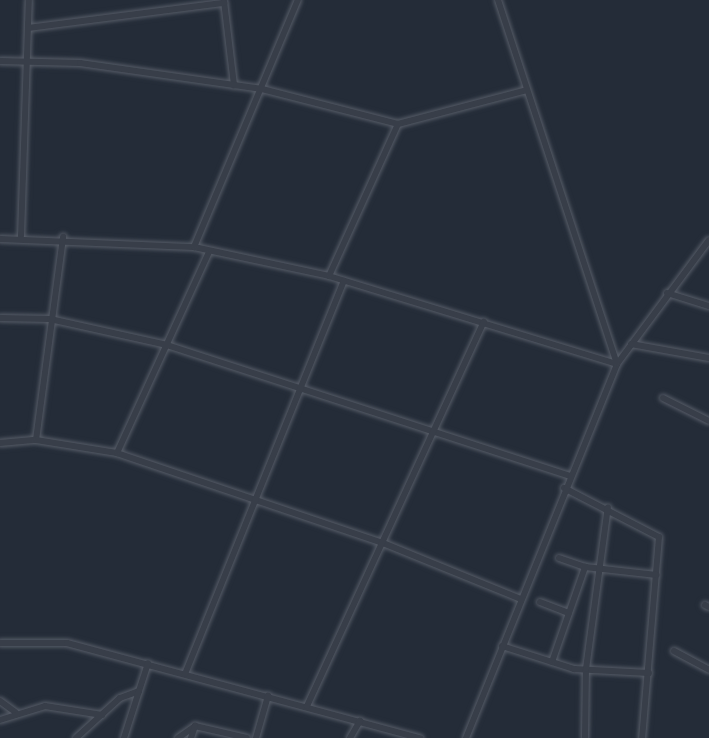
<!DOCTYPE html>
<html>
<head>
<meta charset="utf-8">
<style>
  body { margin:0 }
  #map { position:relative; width:709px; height:738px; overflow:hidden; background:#242c38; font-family:Lato,sans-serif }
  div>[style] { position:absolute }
  .roads { filter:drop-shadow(0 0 2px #565c67) drop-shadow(0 0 2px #565c67) }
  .street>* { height:6px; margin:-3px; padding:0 3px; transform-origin:3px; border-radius:3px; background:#383e49 }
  span { translate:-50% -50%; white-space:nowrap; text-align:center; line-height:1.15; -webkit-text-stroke:4.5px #1d232e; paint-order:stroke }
</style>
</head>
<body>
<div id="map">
  <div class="roads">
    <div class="street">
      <div style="left:224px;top:1px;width:85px;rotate:83.2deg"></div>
      <div style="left:28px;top:28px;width:198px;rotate:-7.3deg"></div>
      <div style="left:0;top:61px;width:80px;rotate:1.4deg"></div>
      <div style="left:80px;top:63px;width:184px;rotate:8.1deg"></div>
      <div style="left:262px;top:89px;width:140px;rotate:14.4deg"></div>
      <div style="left:398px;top:124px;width:133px;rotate:-14.8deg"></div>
      <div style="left:21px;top:236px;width:236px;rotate:-88.1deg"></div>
      <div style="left:0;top:239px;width:194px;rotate:2.4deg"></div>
      <div style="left:194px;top:247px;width:138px;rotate:12.1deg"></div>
      <div style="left:329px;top:276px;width:301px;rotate:17deg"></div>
      <div style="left:617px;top:364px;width:154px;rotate:-53.4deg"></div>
      <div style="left:194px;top:247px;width:268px;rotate:-67.2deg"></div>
      <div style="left:329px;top:276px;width:167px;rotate:-65.6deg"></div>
      <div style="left:667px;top:293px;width:44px;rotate:17.2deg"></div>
      <div style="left:0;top:318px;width:50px;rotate:1.1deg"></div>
      <div style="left:50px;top:319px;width:120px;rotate:12.5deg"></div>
      <div style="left:167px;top:345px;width:423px;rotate:18deg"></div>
      <div style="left:631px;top:344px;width:79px;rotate:10.2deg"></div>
      <div style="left:663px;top:398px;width:51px;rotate:26.6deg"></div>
      <div style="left:36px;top:440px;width:205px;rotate:-82.4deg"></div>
      <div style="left:0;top:443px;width:36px;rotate:-5deg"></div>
      <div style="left:36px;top:440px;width:82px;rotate:9.1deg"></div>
      <div style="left:117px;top:453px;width:281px;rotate:18.7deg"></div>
      <div style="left:383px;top:543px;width:149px;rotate:22.1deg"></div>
      <div style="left:117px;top:453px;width:221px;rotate:-65.4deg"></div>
      <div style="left:564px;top:488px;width:107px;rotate:27.3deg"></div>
      <div style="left:659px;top:537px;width:202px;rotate:94.8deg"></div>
      <div style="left:559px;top:558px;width:28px;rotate:19deg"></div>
      <div style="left:585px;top:567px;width:72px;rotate:6.3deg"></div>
      <div style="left:540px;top:602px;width:31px;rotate:21deg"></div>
      <div style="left:705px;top:605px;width:4px;rotate:27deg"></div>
      <div style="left:0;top:643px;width:67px"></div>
      <div style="left:67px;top:643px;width:366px;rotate:15.1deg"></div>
      <div style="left:502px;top:646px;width:76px;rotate:17.7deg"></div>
      <div style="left:574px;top:669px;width:75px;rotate:3.1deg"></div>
      <div style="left:674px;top:651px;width:40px;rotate:28deg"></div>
      <div style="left:552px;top:662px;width:101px;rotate:-70.8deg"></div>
      <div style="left:185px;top:674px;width:424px;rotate:-68deg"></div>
      <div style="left:0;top:701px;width:19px;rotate:36deg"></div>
      <div style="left:307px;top:706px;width:423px;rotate:-65.3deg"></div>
      <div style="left:0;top:720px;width:47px;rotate:-17.3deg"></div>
      <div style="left:45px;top:706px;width:58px;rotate:9deg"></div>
      <div style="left:76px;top:738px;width:59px;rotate:-42.3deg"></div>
      <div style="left:120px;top:698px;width:20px;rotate:-20deg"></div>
      <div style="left:139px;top:691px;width:29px;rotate:-72deg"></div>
      <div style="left:124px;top:738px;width:49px;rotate:-72.3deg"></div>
      <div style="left:178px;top:738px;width:21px;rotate:-35deg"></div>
      <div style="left:195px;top:726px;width:53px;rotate:13deg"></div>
      <div style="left:191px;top:738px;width:13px;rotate:-72deg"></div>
      <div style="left:256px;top:738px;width:44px;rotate:-74.1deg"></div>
      <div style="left:350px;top:738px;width:20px;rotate:-60deg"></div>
      <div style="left:466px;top:738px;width:403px;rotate:-68deg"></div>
      <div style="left:617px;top:364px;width:383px;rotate:-108.1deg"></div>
      <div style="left:585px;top:738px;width:69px;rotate:-89.2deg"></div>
      <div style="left:586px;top:669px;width:163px;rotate:-82.3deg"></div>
    </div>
  </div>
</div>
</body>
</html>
